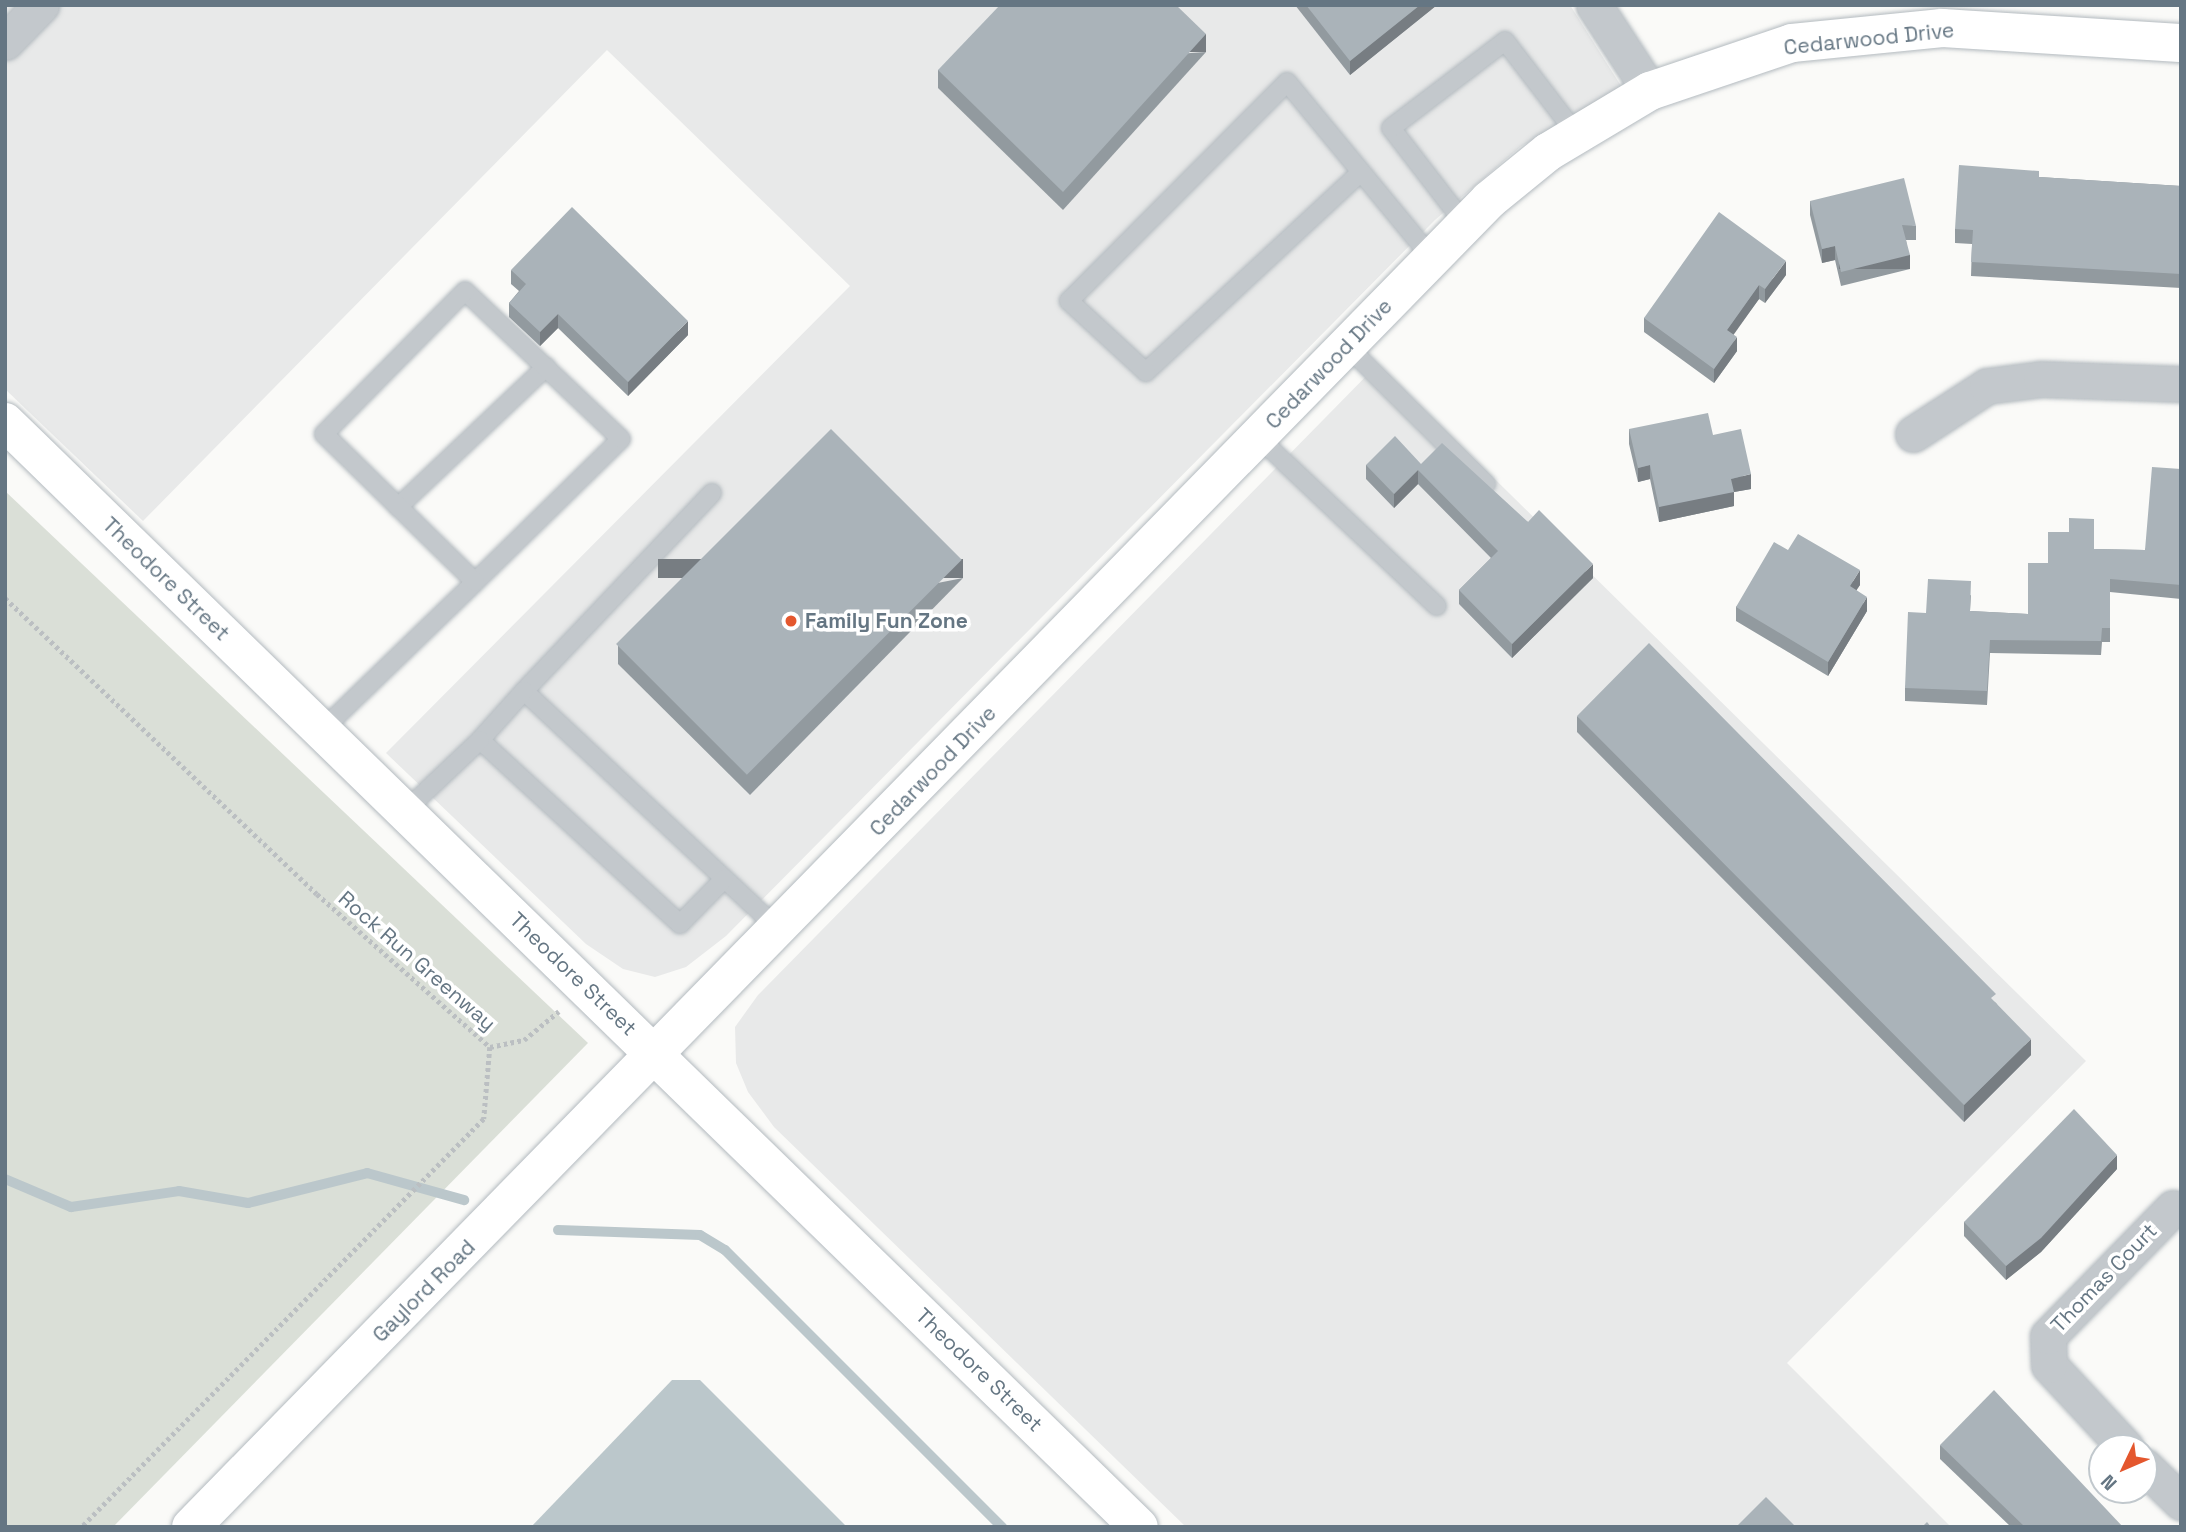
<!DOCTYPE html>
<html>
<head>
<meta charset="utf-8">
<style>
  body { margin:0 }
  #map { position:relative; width:2186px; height:1532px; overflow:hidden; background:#fafaf8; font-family:"Space Grotesk",sans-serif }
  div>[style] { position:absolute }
  .built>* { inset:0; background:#e8e9e9 }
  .green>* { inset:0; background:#dadfd7 }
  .water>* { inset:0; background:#bbc7cb }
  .stream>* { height:10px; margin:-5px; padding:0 5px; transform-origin:5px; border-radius:5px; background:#bbc7cb }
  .path>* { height:4.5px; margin-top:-2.25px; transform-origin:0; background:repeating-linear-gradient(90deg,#bbbfc2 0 3.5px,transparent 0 7px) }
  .roads { filter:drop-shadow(0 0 2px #b3babf) drop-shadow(0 0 2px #b3babf) }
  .lane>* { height:18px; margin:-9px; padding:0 9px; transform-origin:9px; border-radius:9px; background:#c3c8cc }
  .street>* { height:35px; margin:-17.5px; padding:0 17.5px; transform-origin:17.5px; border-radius:17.5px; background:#c3c8cc }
  .secondary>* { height:38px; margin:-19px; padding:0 19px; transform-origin:19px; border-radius:19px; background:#fff }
  .wall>* { inset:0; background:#929a9f }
  .shaded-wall>* { inset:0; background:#777d82; transform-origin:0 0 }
  .building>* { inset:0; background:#aab3b9; transform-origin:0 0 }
  .dots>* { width:19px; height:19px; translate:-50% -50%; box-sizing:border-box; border:4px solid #fff; border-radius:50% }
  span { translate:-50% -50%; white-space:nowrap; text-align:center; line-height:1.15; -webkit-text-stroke:7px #fff; paint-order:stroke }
  .street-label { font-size:21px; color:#657683 }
  .poi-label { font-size:21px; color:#657683; font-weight:700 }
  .left { translate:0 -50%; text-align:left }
  .frame { position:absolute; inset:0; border:7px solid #657683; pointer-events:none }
  .north { position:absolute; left:2088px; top:1434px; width:70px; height:70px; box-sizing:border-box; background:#fff; border:2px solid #c1c8cd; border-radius:50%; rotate:226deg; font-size:19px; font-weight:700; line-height:28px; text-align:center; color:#657683 }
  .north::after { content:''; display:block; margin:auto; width:24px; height:32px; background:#e4572e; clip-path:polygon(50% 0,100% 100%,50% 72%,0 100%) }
</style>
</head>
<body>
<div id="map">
  <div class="built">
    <div style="clip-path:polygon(5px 5px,1570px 5px,1623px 89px,1520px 147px,1435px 220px,726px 936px,686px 967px,655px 977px,623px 969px,586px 944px,386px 753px,850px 286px,607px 50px,143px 521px,5px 389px)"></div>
    <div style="clip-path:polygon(1378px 364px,2086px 1061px,1787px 1363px,1951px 1527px,1186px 1527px,774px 1127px,748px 1092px,736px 1063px,735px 1027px,758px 995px)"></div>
  </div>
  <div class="green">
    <div style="clip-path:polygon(5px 491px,588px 1043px,113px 1527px,5px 1527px)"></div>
  </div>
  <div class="water">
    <div style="clip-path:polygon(672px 1380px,700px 1380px,847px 1527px,531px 1527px)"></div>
  </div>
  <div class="stream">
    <div style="left:5px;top:1179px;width:72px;rotate:23deg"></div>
    <div style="left:71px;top:1207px;width:109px;rotate:-8.4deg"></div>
    <div style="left:179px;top:1191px;width:70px;rotate:9.9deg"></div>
    <div style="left:248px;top:1203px;width:123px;rotate:-14.1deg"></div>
    <div style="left:367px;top:1173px;width:101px;rotate:15.6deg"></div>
    <div style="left:558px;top:1230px;width:142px;rotate:2deg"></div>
    <div style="left:700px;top:1235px;width:29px;rotate:31deg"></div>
    <div style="left:725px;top:1250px;width:392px;rotate:45deg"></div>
  </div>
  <div class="path">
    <div style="left:5px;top:598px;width:430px;rotate:43.5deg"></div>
    <div style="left:317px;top:894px;width:231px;rotate:41.5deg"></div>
    <div style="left:490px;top:1047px;width:72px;rotate:94.8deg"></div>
    <div style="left:484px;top:1119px;width:573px;rotate:134.58deg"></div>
    <div style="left:490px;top:1047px;width:35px;rotate:-12deg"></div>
    <div style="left:524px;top:1040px;width:45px;rotate:-39.6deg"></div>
  </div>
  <div class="roads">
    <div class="lane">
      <div style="left:1361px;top:172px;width:294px;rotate:137.1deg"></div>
      <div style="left:1146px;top:372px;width:105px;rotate:-137.3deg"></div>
      <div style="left:1069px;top:301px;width:309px;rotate:-45.1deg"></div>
      <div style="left:1287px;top:82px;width:228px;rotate:50.5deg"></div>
      <div style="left:1465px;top:224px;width:121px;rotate:-127.6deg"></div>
      <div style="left:1391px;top:128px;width:143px;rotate:-37.3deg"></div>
      <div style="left:1505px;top:41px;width:118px;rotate:52.5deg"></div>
      <div style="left:1347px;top:346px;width:196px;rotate:44.8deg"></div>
      <div style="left:1258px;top:437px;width:246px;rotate:43.4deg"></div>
      <div style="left:712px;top:493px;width:273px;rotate:133.5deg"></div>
      <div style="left:524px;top:691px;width:349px;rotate:43.1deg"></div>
      <div style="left:398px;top:507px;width:204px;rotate:-43.4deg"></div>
      <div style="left:524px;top:691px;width:66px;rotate:131.9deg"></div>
      <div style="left:480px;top:740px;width:272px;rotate:42.6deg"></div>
      <div style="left:680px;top:924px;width:63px;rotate:-45.6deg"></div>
      <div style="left:322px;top:730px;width:213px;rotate:-44deg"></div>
      <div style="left:475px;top:582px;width:204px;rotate:-44.4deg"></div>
      <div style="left:621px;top:439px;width:215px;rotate:-136.5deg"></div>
      <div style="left:465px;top:291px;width:201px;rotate:134.6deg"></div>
      <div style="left:324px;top:434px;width:211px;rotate:44.4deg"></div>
      <div style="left:405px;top:811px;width:103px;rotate:-43.4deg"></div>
    </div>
    <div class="street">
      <div style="left:1594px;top:5px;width:103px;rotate:56.9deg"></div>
      <div style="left:5px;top:42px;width:52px;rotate:-45.8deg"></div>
      <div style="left:1913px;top:434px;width:88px;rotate:-33deg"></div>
      <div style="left:1987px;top:386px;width:54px;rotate:-7.4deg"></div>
      <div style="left:2041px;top:379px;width:140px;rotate:2deg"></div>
      <div style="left:2126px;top:1448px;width:113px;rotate:-132.9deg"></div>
      <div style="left:2049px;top:1365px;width:29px;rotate:-92deg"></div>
      <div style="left:2048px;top:1336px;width:179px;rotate:-45.7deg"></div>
      <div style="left:2144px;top:1466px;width:52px;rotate:44.2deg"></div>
    </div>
    <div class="secondary">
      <div style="left:5px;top:422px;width:1583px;rotate:44.26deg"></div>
      <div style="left:191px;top:1527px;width:1856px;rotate:-45.63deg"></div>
      <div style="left:1489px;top:200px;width:76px;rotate:-39.1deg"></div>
      <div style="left:1548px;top:152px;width:119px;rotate:-30.9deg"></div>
      <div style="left:1650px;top:91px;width:150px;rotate:-18.7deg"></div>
      <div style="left:1792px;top:43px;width:151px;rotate:-5.7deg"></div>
      <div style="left:1942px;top:28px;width:239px;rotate:3.6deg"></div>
    </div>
  </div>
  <div class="wall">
    <div style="clip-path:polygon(1295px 5px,1437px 5px,1350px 75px)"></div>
    <div style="clip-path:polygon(1206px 52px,1063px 210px,938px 88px,938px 70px)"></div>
    <div style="clip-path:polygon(2039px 177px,2181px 186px,2181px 288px,1971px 276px,1972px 244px,1955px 243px,1955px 229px)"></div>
    <div style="clip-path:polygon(1810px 201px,1916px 226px,1916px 240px,1906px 240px,1910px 269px,1841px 286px,1835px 260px,1822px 263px,1810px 215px)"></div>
    <div style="clip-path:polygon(511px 270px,688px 335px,628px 396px,558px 328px,540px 346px,509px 317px,509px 303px,519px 291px,511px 284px)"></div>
    <div style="clip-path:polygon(1786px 275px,1765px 303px,1759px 299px,1733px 334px,1737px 351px,1714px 383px,1644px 332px,1644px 318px)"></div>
    <div style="clip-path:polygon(1629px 429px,1713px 435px,1751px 489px,1734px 492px,1734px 506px,1659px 522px,1650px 479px,1638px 482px,1629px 444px)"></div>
    <div style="clip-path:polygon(1421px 464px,1528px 522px,1593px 578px,1512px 658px,1459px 604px,1459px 590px,1491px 558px,1418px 484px,1394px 508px,1366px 479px,1366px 465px)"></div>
    <div style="clip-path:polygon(2181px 469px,2181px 599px,2110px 592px,2110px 642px,2102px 642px,2101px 655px,1990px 653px,1987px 705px,1905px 701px,1905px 688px,1926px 613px,1971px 595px,1970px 611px,2028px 614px,2048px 563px,2094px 549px,2145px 550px)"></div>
    <div style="clip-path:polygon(1788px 550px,1860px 585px,1856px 590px,1867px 611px,1828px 676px,1736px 621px,1736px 607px)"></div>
    <div style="clip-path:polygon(963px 578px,750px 795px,618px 664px,618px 646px)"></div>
    <div style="clip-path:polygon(1577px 716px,1996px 1003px,2031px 1055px,1964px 1122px,1577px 732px)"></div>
    <div style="clip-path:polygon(2117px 1169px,2041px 1252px,2006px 1280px,1964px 1236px,1964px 1222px)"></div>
    <div style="clip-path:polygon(1940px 1445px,2123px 1527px,2011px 1527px,1940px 1459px)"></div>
  </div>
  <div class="shaded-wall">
    <div style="clip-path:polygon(1420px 5px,1437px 5px,1350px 75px,1350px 61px)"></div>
    <div style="left:1206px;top:34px;width:18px;height:213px;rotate:90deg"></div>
    <div style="clip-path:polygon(1835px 246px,1835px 260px,1822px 263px,1822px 249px)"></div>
    <div style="left:1910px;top:255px;width:14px;height:71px;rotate:90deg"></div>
    <div style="clip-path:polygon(1786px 261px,1786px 275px,1765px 303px,1765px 289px)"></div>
    <div style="clip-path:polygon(1759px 285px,1759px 299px,1727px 344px,1727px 330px)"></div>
    <div style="clip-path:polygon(558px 314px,558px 328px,540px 346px,540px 332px)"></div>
    <div style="clip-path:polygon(688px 321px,688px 335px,628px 396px,628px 382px)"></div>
    <div style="clip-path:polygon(1737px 337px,1737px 351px,1714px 383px,1714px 369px)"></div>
    <div style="clip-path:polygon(1650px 465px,1650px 479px,1638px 482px,1638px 468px)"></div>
    <div style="clip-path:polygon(1418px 470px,1418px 484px,1394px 508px,1394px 494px)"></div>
    <div style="clip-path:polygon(1751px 474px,1751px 489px,1734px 492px,1734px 506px,1659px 522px,1659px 507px,1731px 479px)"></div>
    <div style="left:963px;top:559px;width:19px;height:305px;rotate:90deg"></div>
    <div style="clip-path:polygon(1593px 564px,1593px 578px,1512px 658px,1512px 644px)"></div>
    <div style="clip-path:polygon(1860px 570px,1860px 585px,1850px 600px,1850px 586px)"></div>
    <div style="clip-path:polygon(1867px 597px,1867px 611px,1828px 676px,1828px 662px)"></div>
    <div style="clip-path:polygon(2031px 1039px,2031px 1055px,1964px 1122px,1964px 1105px)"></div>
    <div style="clip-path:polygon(2117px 1155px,2117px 1169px,2041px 1252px,2006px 1280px,2006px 1266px)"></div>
  </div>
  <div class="building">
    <div style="clip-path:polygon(1000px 5px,1176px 5px,1206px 34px,1063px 192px,938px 70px)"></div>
    <div style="clip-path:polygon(1306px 5px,1420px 5px,1350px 61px)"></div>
    <div style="clip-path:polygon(1959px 165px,2039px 171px,2039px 177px,2181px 186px,2181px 274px,1971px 262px,1973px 230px,1955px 229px)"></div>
    <div style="clip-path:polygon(1904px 178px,1916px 226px,1902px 225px,1910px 255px,1841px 272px,1835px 246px,1822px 249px,1810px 201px)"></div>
    <div style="clip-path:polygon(572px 207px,688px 321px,628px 382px,558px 314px,540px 332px,509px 303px,526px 284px,511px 270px)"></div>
    <div style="clip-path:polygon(1719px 212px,1786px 261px,1765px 289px,1759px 285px,1727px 330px,1737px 337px,1714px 369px,1644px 318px)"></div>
    <div style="clip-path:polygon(1708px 413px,1713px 435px,1741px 429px,1751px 474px,1731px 479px,1734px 492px,1659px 507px,1650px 465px,1638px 468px,1629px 429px)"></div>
    <div style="left:831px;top:429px;width:185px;height:304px;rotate:45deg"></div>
    <div style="clip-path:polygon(1395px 436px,1421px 464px,1442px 443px,1528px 522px,1539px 510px,1593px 564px,1512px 644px,1459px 590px,1498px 551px,1418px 470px,1394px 494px,1366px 465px)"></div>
    <div style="clip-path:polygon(2152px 467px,2181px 469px,2181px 585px,2110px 579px,2110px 628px,2102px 628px,2101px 641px,1990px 640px,1987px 691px,1905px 688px,1908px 612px,1926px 613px,1928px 579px,1971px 581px,1970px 611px,2028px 614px,2028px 563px,2048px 563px,2048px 532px,2069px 532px,2069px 518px,2094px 519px,2094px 549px,2145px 550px)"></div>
    <div style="clip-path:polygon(1798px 534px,1860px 570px,1850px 586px,1867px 597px,1828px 662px,1736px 607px,1774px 542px,1788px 550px)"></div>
    <div style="clip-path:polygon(1649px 643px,1996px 994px,1991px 998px,2031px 1039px,1964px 1105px,1577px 716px)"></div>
    <div style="clip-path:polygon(2074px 1109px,2117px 1155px,2041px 1238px,2006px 1266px,1964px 1222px)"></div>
    <div style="clip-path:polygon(1994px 1390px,2123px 1527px,2025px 1527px,1940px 1445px)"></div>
    <div style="clip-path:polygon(1766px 1497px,1796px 1527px,1736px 1527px)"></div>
    <div style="clip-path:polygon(1927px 1522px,1931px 1527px,1922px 1527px)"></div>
  </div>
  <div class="dots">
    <div style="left:791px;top:621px;background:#e4572e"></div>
  </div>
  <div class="street-label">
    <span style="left:1869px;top:39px;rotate:-6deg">Cedarwood Drive</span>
    <span style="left:1329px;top:364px;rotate:-46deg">Cedarwood Drive</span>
    <span style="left:166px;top:579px;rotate:44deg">Theodore Street</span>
    <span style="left:933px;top:771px;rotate:-46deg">Cedarwood Drive</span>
    <span style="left:417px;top:961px;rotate:41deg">Rock Run Greenway</span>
    <span style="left:573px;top:974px;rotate:44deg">Theodore Street</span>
    <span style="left:2104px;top:1278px;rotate:-46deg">Thomas Court</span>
    <span style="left:424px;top:1291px;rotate:-45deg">Gaylord Road</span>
    <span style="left:979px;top:1370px;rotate:44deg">Theodore Street</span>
  </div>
  <div class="poi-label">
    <span class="left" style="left:805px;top:621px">Family Fun Zone</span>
  </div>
  <div class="frame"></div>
  <div class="north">N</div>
</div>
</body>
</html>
